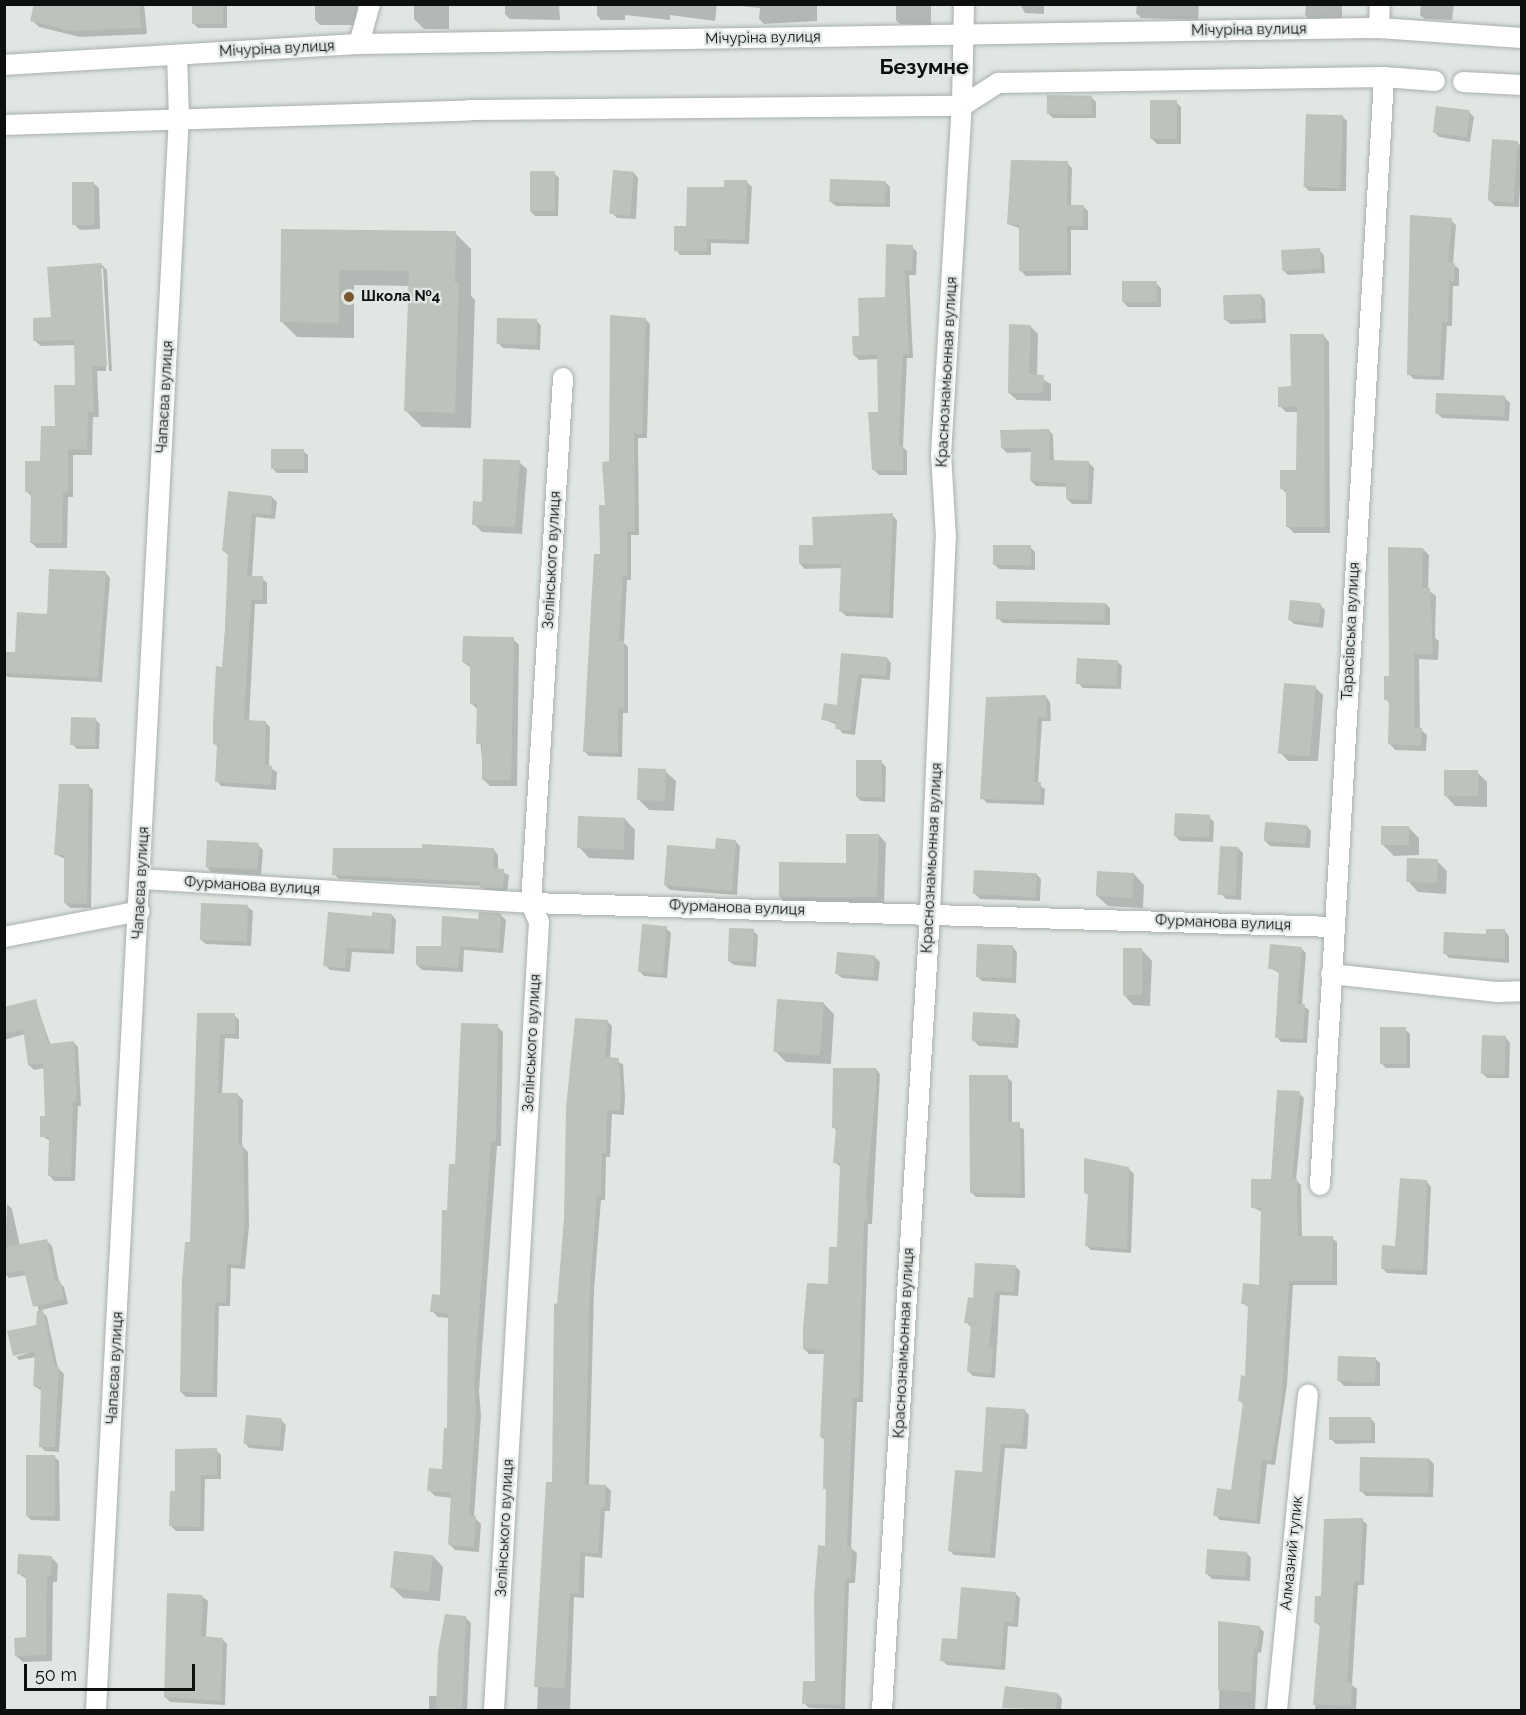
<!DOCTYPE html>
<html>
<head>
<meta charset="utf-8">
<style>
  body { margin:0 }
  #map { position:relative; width:1526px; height:1715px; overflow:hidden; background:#e0e7e3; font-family:Raleway,sans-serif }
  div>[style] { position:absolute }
  .shadow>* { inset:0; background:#0003 }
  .building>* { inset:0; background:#bdc2bc; transform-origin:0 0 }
  .roads { filter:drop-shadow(0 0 2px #a9b0ab) drop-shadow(0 0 2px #a9b0ab) }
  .street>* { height:20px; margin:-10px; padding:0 10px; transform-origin:10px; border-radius:10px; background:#fff }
  .dots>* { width:16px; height:16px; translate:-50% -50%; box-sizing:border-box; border:3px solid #e0e7e3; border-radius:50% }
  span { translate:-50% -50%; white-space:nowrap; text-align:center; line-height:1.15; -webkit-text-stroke:4.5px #e0e7e3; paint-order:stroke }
  .street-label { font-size:15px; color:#0e100f }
  .poi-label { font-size:15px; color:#0e100f; font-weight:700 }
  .left { translate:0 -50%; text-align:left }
  .district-label { font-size:21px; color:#0e100f; font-weight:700 }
  .frame { position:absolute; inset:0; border:6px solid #0e100f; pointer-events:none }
  .scale { position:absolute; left:24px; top:1664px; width:171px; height:27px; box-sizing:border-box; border:3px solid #0e100f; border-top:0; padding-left:8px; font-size:18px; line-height:21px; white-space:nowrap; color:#0e100f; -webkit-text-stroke:4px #e0e7e3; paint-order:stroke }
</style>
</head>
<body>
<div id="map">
  <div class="shadow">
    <div style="clip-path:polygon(85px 4px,144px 4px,147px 34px,80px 37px,39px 27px,32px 20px)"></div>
    <div style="clip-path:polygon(193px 4px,227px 4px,227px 28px,198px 28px,194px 24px)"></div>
    <div style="clip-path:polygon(315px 4px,357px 4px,357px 25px,320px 25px,315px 20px)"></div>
    <div style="clip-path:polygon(414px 4px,449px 4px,449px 29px,424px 29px,414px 19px)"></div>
    <div style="clip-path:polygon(505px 4px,559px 4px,560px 20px,510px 19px,505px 14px)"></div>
    <div style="clip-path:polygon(597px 4px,717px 4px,715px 21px,670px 15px,670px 20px,625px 15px,625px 20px,601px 20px,597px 15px)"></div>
    <div style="clip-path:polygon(721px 4px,817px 4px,817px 21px,764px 24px,759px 19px,760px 8px)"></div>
    <div style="clip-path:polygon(896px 4px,931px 4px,931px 25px,900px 24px,896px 20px)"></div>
    <div style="clip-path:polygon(1020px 4px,1044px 4px,1044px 14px,1025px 13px)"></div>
    <div style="clip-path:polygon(1137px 4px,1199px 4px,1198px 20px,1141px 18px,1136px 13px)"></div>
    <div style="clip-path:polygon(1306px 4px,1342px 4px,1342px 26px,1316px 25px,1305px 15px)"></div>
    <div style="clip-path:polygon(1421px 4px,1454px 4px,1452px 20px,1425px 19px,1420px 15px)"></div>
    <div style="clip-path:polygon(1091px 97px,1096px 102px,1096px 118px,1053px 118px,1048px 113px)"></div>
    <div style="clip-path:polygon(1176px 102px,1181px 107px,1181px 144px,1157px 144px,1152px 139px)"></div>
    <div style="clip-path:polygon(1469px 112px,1474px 117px,1470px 142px,1439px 137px,1434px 132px)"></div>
    <div style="clip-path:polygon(1342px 116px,1347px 121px,1346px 191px,1309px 191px,1304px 186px)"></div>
    <div style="clip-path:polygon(1517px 142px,1522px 147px,1519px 207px,1495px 206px,1490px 201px)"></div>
    <div style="clip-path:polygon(1067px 163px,1072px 168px,1071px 206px,1083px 206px,1088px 211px,1088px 230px,1071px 230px,1071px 275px,1026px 276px,1021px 271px,1021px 229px,1008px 224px)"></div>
    <div style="clip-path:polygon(554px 173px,559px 178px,558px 216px,535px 216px,530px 211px)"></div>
    <div style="clip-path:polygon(634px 173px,638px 178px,636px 219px,617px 218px,612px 213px)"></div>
    <div style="clip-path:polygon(747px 182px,752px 187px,749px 244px,711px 243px,711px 255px,680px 255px,676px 250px,687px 227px,725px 189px)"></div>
    <div style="clip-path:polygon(885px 182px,890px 187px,890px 207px,836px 206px,831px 202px)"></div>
    <div style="clip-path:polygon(94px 184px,99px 188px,100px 229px,80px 230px,75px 225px)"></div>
    <div style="clip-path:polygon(1451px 220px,1456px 225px,1453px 264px,1459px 269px,1459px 286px,1453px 286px,1452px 326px,1447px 326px,1444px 380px,1414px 379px,1409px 374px)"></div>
    <div style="clip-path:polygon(282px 230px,455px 233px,471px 249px,471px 296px,475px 300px,471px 428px,422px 427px,406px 411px,410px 286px,354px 285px,354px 338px,297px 337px,281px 321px)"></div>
    <div style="clip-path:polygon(912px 247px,917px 252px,916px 275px,909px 275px,913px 358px,907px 358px,903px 447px,907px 451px,907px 475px,879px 475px,874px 470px,879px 414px,878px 359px,859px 360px,854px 355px)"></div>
    <div style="clip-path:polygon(1319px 250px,1324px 255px,1325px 273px,1288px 275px,1283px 270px)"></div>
    <div style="clip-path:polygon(101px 264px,107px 270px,112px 371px,109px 371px,103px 268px,100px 268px,106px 371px,97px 371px,99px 417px,93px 417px,92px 455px,73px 455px,73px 497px,68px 497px,67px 548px,37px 548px,31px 542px,32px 497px,27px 492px,76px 386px,76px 345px,41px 346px,35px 341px)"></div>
    <div style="clip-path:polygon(1156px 283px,1161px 288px,1161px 307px,1128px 307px,1123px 302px)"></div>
    <div style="clip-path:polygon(1261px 295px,1265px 300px,1266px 323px,1230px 324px,1225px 319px)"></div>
    <div style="clip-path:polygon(645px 319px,650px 324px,647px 438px,638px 438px,639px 535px,631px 535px,631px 580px,627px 580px,624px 643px,628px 647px,628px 713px,623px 713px,622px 757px,589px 756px,584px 751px,610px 463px)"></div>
    <div style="clip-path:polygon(537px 321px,541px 326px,540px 350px,503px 348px,498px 343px)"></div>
    <div style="clip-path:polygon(1030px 326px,1038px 334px,1037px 376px,1051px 384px,1051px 401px,1017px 400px,1009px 393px)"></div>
    <div style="clip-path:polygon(1323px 335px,1329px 342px,1330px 533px,1294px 533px,1288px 527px,1287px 494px,1282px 489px,1298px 471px,1299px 412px,1286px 412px,1280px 406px)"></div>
    <div style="clip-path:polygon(1505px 398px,1510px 403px,1509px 421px,1442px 418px,1437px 413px)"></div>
    <div style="clip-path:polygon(1049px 430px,1053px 435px,1054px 462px,1089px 463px,1094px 468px,1092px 504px,1072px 504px,1067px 499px,1068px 487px,1036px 486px,1031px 481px,1032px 452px,1007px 453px,1002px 448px)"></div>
    <div style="clip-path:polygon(303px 451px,308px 455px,308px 473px,277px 473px,272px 468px)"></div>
    <div style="clip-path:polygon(519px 462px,527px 469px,522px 534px,482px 532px,474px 524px,483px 503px)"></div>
    <div style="clip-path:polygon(230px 493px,272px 497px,277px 502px,275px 519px,256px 517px,252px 578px,262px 578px,267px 583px,267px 604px,255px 604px,249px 722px,265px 722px,270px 727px,269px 767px,277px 772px,276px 790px,221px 786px,217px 781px,219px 748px,215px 744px,223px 668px,229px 556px,224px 551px)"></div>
    <div style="clip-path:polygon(892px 515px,897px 520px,893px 618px,846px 616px,841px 611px,843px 568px,805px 569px,800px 564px,815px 547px)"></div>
    <div style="clip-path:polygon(1030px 547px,1035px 552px,1035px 570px,999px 569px,995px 565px)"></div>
    <div style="clip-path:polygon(1423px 549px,1429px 555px,1428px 590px,1436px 596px,1435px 638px,1439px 641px,1438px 660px,1419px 659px,1420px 729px,1427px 735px,1426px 751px,1395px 750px,1389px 743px,1391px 704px,1385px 699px)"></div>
    <div style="clip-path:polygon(106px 573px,110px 578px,102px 682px,8px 677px,4px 674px,4px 653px,17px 654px,49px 616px)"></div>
    <div style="clip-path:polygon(1105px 603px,1110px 608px,1110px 625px,1003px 623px,998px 618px)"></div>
    <div style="clip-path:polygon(1320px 605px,1325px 610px,1323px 628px,1294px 624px,1289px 619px)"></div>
    <div style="clip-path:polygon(513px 639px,519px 645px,517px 786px,490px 786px,484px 780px,477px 709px,471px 703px,471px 668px,463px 662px)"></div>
    <div style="clip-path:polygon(843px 655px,887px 658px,891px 663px,890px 680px,862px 678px,855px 735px,842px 733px,837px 725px,823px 719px,839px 706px)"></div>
    <div style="clip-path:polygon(1117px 661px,1122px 666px,1121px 689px,1083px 688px,1078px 683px)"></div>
    <div style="clip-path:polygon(1315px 687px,1323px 695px,1318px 761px,1288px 761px,1281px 753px)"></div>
    <div style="clip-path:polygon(1046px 697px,1050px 702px,1051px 721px,1042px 721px,1038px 784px,1045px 789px,1044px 805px,987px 803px,982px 798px)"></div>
    <div style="clip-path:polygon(95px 719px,100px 724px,99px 749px,77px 749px,72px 744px)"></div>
    <div style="clip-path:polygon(881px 762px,886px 767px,885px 802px,861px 801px,856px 796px)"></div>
    <div style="clip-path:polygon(665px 771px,676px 781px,674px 811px,649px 810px,638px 799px)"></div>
    <div style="clip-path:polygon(1477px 772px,1487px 782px,1487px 807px,1455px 806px,1445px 795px)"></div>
    <div style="clip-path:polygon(88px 785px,93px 790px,91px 908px,70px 908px,65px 903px,65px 859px,55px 854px)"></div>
    <div style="clip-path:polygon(1209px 817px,1214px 822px,1213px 842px,1180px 841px,1175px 836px)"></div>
    <div style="clip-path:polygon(625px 819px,635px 830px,634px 860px,589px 858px,579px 847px)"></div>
    <div style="clip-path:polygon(1307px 826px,1311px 831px,1310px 848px,1270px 846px,1265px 841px)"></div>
    <div style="clip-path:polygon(1409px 828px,1419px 838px,1419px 855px,1394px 856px,1383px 845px)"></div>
    <div style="clip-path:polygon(879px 835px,886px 843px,884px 904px,787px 904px,780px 897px,847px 865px)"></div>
    <div style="clip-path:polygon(736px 842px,740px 846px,737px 895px,670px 890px,665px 885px)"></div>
    <div style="clip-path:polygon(258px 845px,263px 850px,261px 875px,211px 872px,207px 867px)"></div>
    <div style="clip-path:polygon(1238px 848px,1243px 853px,1241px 900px,1226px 899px,1221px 894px)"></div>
    <div style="clip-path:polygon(494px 850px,498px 855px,498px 870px,509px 875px,507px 893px,487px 892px,482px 886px,339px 879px,334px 874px)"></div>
    <div style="clip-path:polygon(1437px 861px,1447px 871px,1446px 894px,1418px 892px,1408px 881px)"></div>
    <div style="clip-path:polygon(1036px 874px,1041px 879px,1040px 901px,980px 899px,975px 894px)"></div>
    <div style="clip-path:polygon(1134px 874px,1144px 885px,1143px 908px,1108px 906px,1097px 896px)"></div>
    <div style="clip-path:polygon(248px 907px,253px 911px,251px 946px,206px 944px,201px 940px)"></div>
    <div style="clip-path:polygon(392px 915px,396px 920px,394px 954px,352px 952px,350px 972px,330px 970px,325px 965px,373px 918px)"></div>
    <div style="clip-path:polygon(501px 915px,506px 920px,503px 953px,464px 950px,463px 972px,422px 970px,417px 965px,480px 920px)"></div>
    <div style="clip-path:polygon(666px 928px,671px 933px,667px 978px,644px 976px,639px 971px)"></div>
    <div style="clip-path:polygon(753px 931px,758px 935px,756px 967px,734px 965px,729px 961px)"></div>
    <div style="clip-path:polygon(1505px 931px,1509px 936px,1509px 963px,1449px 958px,1445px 953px)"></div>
    <div style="clip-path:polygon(1013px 947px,1017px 952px,1016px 983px,982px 981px,977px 976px)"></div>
    <div style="clip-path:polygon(1301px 948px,1306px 953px,1302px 1005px,1309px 1010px,1307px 1043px,1281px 1042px,1277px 1037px,1281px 974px,1270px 968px)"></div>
    <div style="clip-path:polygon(1142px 950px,1152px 961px,1150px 1006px,1133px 1005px,1123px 994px)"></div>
    <div style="clip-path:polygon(875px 957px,880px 962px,878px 981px,842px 978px,837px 974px)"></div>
    <div style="clip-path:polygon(35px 1000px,51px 1046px,74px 1043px,78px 1047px,81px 1106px,78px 1106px,75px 1181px,54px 1181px,50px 1176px,50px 1141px,42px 1136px,47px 1117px,45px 1068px,34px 1070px,29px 1065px,25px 1034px,4px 1040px,4px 1009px)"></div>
    <div style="clip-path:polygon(823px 1003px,834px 1014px,831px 1064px,786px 1062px,776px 1052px)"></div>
    <div style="clip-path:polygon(198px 1014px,234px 1015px,239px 1020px,239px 1039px,225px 1038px,222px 1095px,238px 1095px,243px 1100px,242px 1146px,248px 1152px,249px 1226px,245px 1269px,231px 1268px,230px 1306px,219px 1306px,217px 1397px,186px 1397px,181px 1392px,192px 1244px)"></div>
    <div style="clip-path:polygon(1015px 1015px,1020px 1020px,1018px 1048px,979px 1046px,974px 1041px)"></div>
    <div style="clip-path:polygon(607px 1021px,612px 1026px,610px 1059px,623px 1064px,625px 1097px,624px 1115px,612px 1114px,610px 1157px,606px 1157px,605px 1200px,601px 1200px,594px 1291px,589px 1486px,606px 1486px,611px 1491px,610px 1511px,605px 1511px,602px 1558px,585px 1556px,584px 1598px,574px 1597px,570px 1710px,537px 1710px,547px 1483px,553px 1484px,558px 1305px)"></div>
    <div style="clip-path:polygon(497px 1026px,503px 1032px,501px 1146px,497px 1146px,479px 1391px,481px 1415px,474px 1517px,481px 1524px,479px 1552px,455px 1550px,449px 1544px,453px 1498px,435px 1496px,429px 1490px,444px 1471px,449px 1430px,449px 1318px,438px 1317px,432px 1311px,442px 1296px,456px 1166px)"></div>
    <div style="clip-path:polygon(1405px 1029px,1410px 1034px,1410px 1068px,1386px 1068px,1381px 1063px)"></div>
    <div style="clip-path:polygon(1506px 1038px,1510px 1043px,1509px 1078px,1487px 1078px,1482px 1073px)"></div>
    <div style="clip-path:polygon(876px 1069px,880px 1074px,872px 1224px,868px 1224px,863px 1402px,857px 1402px,851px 1548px,857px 1553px,855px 1583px,849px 1583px,845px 1709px,809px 1708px,804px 1703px,817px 1682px,828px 1492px,824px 1488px,825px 1440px,821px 1437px,825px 1354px,809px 1354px,804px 1349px,830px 1286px,838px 1249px,841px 1167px,834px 1162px,837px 1131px,833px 1127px)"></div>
    <div style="clip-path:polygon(1007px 1077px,1012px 1082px,1012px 1124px,1024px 1129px,1025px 1198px,976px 1197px,971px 1192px)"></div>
    <div style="clip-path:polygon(1299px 1093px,1304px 1098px,1296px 1180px,1301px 1185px,1302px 1238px,1332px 1238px,1337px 1242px,1337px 1285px,1293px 1285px,1287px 1385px,1275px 1465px,1267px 1464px,1260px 1524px,1220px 1520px,1215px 1515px,1232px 1491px,1244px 1405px,1240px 1401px,1246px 1377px,1250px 1308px,1242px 1303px,1261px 1287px,1262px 1212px,1252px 1207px,1273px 1180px)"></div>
    <div style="clip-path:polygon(1129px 1169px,1134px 1174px,1131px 1253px,1091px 1250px,1086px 1245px,1089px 1196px,1086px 1193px)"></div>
    <div style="clip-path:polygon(1427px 1182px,1431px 1187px,1427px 1275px,1387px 1273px,1382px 1268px,1396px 1247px)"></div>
    <div style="clip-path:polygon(7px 1204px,12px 1209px,20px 1246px,47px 1241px,52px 1246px,59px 1282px,64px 1287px,68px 1304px,41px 1310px,47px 1317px,58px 1368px,64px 1374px,59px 1452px,45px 1451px,40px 1446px,42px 1391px,34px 1386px,36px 1357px,19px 1360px,16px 1357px,42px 1348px,14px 1355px,38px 1326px,39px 1311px,27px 1275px,9px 1278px,4px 1273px)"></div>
    <div style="clip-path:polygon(1015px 1266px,1020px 1271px,1018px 1296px,1000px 1295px,995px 1378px,973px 1376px,968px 1371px,971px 1327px,966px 1322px,974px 1299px)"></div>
    <div style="clip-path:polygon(1375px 1358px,1380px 1363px,1380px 1386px,1344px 1386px,1339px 1381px)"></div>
    <div style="clip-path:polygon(988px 1408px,1024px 1410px,1029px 1415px,1027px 1449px,1005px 1448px,995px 1558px,954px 1555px,949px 1550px,984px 1474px)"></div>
    <div style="clip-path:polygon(1370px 1418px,1375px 1423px,1375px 1443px,1336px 1444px,1331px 1439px)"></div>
    <div style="clip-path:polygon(281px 1420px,286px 1425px,283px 1451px,249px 1448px,245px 1443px)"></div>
    <div style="clip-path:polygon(216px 1450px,221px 1455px,221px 1479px,205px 1479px,204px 1531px,176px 1531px,171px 1526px,177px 1493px)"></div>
    <div style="clip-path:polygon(54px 1456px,59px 1461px,60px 1521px,31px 1520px,26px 1515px)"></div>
    <div style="clip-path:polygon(1429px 1459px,1434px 1464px,1433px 1497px,1366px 1496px,1361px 1491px)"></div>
    <div style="clip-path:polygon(1362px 1520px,1367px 1524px,1364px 1585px,1358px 1585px,1352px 1685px,1357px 1689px,1356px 1710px,1315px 1710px,1321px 1627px,1315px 1622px,1323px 1597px)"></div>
    <div style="clip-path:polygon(1247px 1553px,1251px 1558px,1250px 1581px,1212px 1579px,1207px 1574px)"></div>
    <div style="clip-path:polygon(433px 1556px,443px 1567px,440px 1601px,403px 1598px,392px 1587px)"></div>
    <div style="clip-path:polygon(51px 1557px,58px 1564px,57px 1582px,53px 1582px,52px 1661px,23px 1662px,16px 1656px,28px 1639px,28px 1580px,19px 1574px)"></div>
    <div style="clip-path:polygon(1015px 1593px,1020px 1598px,1018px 1627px,1008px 1626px,1005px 1670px,947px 1665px,942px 1660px,958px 1641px)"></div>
    <div style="clip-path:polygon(203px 1597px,208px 1601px,206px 1638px,222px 1639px,227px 1644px,225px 1705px,170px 1702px,165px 1697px)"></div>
    <div style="clip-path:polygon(466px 1618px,471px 1623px,467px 1710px,429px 1710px,429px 1696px,438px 1696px)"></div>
    <div style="clip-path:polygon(1220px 1622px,1259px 1627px,1264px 1632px,1261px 1653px,1258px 1652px,1255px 1710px,1219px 1710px)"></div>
    <div style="clip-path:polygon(1058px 1694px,1062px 1699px,1061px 1710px,1003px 1707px)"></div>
  </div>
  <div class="building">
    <div style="clip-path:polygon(34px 4px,139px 4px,141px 28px,72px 31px,30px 21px)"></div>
    <div style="left:192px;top:4px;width:31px;height:20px"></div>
    <div style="left:1047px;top:95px;width:45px;height:19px;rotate:1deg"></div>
    <div style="left:1150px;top:100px;width:27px;height:39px"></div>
    <div style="left:1436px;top:106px;width:34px;height:27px;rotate:7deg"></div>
    <div style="left:1306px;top:114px;width:37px;height:73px;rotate:2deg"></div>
    <div style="left:1492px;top:139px;width:26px;height:62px;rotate:4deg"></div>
    <div style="clip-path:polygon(1011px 160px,1068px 161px,1067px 205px,1084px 205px,1083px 226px,1067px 226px,1067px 271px,1019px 271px,1019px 225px,1007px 224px)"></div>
    <div style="left:613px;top:170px;width:21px;height:44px;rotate:5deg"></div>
    <div style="left:530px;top:171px;width:25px;height:40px"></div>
    <div style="left:830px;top:179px;width:56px;height:23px;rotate:2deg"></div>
    <div style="clip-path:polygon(724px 180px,747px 180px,745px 240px,707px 239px,707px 251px,674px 251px,674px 226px,686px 226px,687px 187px,724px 187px)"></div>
    <div style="left:72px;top:182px;width:22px;height:43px"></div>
    <div style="clip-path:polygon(1410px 215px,1452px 218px,1448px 262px,1455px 263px,1454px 281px,1449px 281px,1448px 322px,1442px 322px,1440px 376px,1407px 375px)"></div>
    <div style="clip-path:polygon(281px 229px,456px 231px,455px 283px,459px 282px,455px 413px,404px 411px,409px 271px,339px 270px,339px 323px,280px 322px)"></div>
    <div style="clip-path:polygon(886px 244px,913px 245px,912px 271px,905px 270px,909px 354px,903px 354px,901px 386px,899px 445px,903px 445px,903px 471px,872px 470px,868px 412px,878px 412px,877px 355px,853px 355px,852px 336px,859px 336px,858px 298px,885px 297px)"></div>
    <div style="left:1320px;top:248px;width:21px;height:39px;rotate:87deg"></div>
    <div style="clip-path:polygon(101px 263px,107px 366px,92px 366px,94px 412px,88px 412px,87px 450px,68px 449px,68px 492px,63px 492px,62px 543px,30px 543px,31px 492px,25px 492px,25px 461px,40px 461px,41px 426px,55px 426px,54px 385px,75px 385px,74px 340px,33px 341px,33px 318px,51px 317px,47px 267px)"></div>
    <div style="left:1157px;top:281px;width:21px;height:35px;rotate:90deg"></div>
    <div style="left:1261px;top:294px;width:25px;height:38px;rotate:88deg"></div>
    <div style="clip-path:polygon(610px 315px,646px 318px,642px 434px,634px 433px,635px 531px,627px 531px,627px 576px,623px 576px,619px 641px,624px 641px,624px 709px,618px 708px,618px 753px,583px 752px,594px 554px,600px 554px,599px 505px,605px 505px,602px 462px,609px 461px)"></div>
    <div style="left:497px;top:318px;width:40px;height:26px;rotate:1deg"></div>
    <div style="clip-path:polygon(1009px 324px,1031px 325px,1029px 374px,1044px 375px,1043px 393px,1008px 393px)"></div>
    <div style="clip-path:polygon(1290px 334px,1324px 334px,1325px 527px,1286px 527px,1286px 489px,1280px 489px,1280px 470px,1296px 470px,1297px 406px,1278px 407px,1278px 387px,1291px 386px)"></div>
    <div style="left:1436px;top:393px;width:69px;height:21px;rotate:2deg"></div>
    <div style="clip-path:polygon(1049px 429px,1050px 460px,1089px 461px,1088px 500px,1066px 499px,1066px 483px,1030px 481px,1031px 448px,1001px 448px,1000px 430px)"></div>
    <div style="left:271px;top:449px;width:33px;height:20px"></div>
    <div style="clip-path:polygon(483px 459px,520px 460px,515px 527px,472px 525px,473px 501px,482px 502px)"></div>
    <div style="clip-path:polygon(228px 491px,272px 496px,271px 515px,252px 513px,247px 576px,263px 576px,262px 600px,251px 600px,244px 720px,266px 721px,265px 765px,272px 766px,271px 785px,215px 782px,217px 745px,213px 744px,213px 720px,216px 666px,222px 667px,225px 629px,228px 552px,222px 551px)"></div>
    <div style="clip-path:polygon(893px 513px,889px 614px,839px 612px,841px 564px,799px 564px,799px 545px,813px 545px,812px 517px)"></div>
    <div style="left:993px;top:545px;width:38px;height:20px"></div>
    <div style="clip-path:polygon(1388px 547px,1423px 548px,1422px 588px,1430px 588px,1433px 654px,1414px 654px,1414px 728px,1422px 728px,1421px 746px,1388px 744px,1389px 700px,1384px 700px,1384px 676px,1389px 676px)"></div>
    <div style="clip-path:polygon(49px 569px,106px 571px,98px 678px,4px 673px,4px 652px,15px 652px,17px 612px,47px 614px)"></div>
    <div style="left:1290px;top:600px;width:31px;height:20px;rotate:6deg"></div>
    <div style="left:996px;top:601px;width:109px;height:18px;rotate:1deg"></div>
    <div style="clip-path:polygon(463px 636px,514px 637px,511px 780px,482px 780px,482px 744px,476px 744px,477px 704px,470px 704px,470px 663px,462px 662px)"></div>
    <div style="clip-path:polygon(841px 653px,887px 657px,886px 676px,858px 674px,850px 731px,835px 729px,836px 722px,821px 720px,824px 703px,837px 705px)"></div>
    <div style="left:1077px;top:658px;width:41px;height:26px;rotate:3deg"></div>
    <div style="left:1284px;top:683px;width:32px;height:71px;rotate:5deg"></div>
    <div style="clip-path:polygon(1046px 695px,1047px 717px,1038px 717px,1034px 782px,1041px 782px,1040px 801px,980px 799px,986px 697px)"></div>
    <div style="left:71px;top:717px;width:25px;height:28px;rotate:2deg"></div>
    <div style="left:856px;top:760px;width:26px;height:37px"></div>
    <div style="left:638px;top:768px;width:28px;height:32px;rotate:2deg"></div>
    <div style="left:1444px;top:770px;width:34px;height:26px"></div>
    <div style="clip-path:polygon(59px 784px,89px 784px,87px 904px,64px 903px,64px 855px,54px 855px)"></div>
    <div style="left:1175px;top:813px;width:35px;height:23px;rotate:3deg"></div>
    <div style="left:578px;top:816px;width:47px;height:32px;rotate:2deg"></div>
    <div style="left:1265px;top:822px;width:42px;height:19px;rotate:4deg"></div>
    <div style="left:1409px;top:826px;width:19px;height:28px;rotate:90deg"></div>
    <div style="clip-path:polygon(846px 834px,879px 834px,877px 897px,779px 897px,779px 862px,846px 863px)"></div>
    <div style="clip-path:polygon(716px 838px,736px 840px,732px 891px,664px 885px,667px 845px,715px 849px)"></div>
    <div style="left:207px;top:840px;width:52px;height:27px;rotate:3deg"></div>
    <div style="clip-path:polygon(422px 844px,494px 848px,493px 868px,504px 869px,503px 889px,480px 888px,481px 882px,332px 875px,333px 848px,422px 848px)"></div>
    <div style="left:1220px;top:846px;width:18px;height:49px;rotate:3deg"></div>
    <div style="left:1407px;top:858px;width:31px;height:24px;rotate:2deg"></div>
    <div style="left:974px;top:870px;width:63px;height:24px;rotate:3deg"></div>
    <div style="left:1097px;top:871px;width:37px;height:25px;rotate:3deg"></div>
    <div style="left:201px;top:903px;width:47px;height:37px;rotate:2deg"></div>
    <div style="clip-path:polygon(328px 912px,372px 916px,372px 912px,392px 914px,390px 950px,347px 948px,345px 968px,323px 966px)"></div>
    <div style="clip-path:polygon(479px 912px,501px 913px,499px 949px,460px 946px,458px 968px,416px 965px,416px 946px,441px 946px,442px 916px,478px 919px)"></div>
    <div style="left:642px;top:924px;width:25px;height:48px;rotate:5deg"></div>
    <div style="left:729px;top:928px;width:25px;height:33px;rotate:2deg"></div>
    <div style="clip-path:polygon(1486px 929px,1505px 929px,1505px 959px,1443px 954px,1444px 932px,1486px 934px)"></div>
    <div style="left:977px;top:944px;width:36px;height:33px;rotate:2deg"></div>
    <div style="clip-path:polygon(1270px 944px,1302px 947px,1297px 1004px,1305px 1004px,1303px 1039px,1275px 1038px,1279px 970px,1268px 969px)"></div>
    <div style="left:1123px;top:948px;width:19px;height:47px"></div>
    <div style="left:837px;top:952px;width:38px;height:22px;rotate:5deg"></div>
    <div style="clip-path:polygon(36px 999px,48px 1044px,74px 1041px,77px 1102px,73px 1102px,71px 1177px,48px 1176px,49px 1137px,40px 1137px,40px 1116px,45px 1116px,43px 1063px,28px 1065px,23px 1029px,4px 1034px,4px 1007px)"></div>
    <div style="left:777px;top:999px;width:47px;height:53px;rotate:4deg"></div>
    <div style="left:973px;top:1012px;width:43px;height:29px;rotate:3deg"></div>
    <div style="clip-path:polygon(197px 1013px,235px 1013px,235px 1034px,220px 1034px,218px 1093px,238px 1093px,238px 1145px,243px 1145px,245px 1220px,240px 1265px,227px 1264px,226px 1302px,215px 1302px,213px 1393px,180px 1392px,182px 1280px,185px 1242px,190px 1242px)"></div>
    <div style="clip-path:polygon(575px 1018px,608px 1020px,605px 1057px,619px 1058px,621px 1091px,620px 1111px,607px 1110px,606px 1153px,602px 1153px,601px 1196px,597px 1196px,590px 1285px,585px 1484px,606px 1485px,605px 1507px,601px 1507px,598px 1554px,580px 1552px,579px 1594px,570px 1593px,565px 1688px,534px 1687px,546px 1482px,552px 1482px,554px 1303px,557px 1304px,564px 1218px,566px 1108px)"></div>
    <div style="clip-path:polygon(461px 1023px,498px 1024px,496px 1141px,491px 1141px,474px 1385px,476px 1408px,469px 1516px,476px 1516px,474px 1547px,448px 1545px,451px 1493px,427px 1491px,429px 1468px,442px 1469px,444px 1428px,447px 1428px,448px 1313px,430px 1312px,432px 1294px,440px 1295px,442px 1210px,447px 1210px,449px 1164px,455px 1164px)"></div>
    <div style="left:1380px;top:1027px;width:26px;height:37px"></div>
    <div style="left:1482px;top:1035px;width:24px;height:39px;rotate:2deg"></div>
    <div style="clip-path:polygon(833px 1068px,876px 1068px,876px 1091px,866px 1193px,868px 1220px,864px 1220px,859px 1398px,853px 1398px,847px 1547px,852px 1547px,851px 1579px,845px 1579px,841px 1705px,802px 1704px,803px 1681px,815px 1681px,814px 1597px,818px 1545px,825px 1546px,826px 1489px,823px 1489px,824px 1437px,820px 1437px,824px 1350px,803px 1349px,803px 1329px,807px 1283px,828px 1284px,829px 1247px,837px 1247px,840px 1163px,833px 1163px,836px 1128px,832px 1128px)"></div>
    <div style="clip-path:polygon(969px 1075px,1008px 1075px,1008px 1122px,1020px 1122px,1021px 1194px,970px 1193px)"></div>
    <div style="clip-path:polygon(1277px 1090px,1300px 1091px,1292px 1179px,1297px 1179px,1298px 1236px,1333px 1236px,1332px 1281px,1289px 1281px,1281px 1405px,1271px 1461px,1262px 1460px,1256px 1520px,1213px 1516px,1217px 1488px,1231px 1490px,1243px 1402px,1238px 1401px,1241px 1375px,1245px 1376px,1248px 1304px,1241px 1304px,1243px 1283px,1259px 1285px,1261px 1208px,1251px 1208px,1251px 1179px,1271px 1179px)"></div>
    <div style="clip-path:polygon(1084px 1158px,1129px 1167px,1127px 1249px,1085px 1246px,1088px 1194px,1084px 1193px)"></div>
    <div style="clip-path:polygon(1400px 1178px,1427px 1180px,1423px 1270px,1381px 1269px,1382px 1245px,1395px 1246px)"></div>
    <div style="clip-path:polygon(47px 1239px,55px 1282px,60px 1280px,64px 1299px,33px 1307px,24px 1270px,4px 1274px,4px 1247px)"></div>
    <div style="clip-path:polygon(975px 1263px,1016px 1265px,1014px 1292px,995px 1291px,989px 1347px,993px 1347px,991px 1374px,967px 1371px,971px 1323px,964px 1323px,968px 1297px,973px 1298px)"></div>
    <div style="clip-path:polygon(43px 1310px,55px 1367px,59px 1367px,55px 1447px,39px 1447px,41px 1387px,33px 1386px,35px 1351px,13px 1356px,7px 1331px,36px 1325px,37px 1311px)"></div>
    <div style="left:1338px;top:1356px;width:38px;height:25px;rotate:2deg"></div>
    <div style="clip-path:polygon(986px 1407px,1025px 1409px,1022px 1445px,1001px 1444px,990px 1554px,948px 1551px,955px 1470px,982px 1472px)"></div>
    <div style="left:246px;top:1415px;width:36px;height:29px;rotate:5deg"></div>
    <div style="left:1329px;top:1417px;width:42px;height:23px"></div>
    <div style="clip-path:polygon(217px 1448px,217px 1475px,201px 1475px,200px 1527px,169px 1526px,170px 1491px,175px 1491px,175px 1449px)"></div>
    <div style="left:26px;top:1455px;width:29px;height:61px"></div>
    <div style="left:1360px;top:1457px;width:69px;height:35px;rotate:1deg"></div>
    <div style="clip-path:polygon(1363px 1518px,1360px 1581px,1354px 1581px,1347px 1683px,1352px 1683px,1351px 1706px,1313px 1705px,1320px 1623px,1314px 1623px,1315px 1596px,1321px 1596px,1324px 1519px)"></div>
    <div style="left:1207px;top:1549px;width:40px;height:25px;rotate:4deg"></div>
    <div style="left:394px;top:1551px;width:39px;height:37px;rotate:6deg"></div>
    <div style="clip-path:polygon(18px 1554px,52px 1556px,51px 1576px,47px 1576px,46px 1655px,15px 1656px,14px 1638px,26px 1637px,26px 1575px,17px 1574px)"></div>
    <div style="clip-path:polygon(961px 1587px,1016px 1592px,1013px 1623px,1004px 1622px,1001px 1666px,940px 1661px,942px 1638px,957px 1639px)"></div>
    <div style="clip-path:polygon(167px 1593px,203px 1595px,201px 1636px,223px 1638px,221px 1701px,164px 1697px)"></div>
    <div style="clip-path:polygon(445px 1614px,466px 1616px,462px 1710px,436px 1710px,438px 1651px)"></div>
    <div style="clip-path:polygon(1218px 1621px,1260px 1626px,1257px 1649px,1254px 1648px,1251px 1692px,1218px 1690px)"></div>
    <div style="clip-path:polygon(1005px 1686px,1058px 1693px,1056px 1710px,1002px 1708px)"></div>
  </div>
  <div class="roads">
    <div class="street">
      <div style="left:1379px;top:28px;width:24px;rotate:-88deg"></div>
      <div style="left:359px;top:44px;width:41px;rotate:-74.6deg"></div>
      <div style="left:4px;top:65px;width:356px;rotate:-3.4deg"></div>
      <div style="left:359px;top:44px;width:1020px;rotate:-0.9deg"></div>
      <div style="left:1379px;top:28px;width:143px;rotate:4deg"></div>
      <div style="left:1463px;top:82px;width:59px;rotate:2.9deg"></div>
      <div style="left:4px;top:125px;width:465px;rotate:-1.8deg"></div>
      <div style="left:469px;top:110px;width:493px;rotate:-0.5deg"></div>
      <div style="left:962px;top:106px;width:43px;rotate:-32.6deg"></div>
      <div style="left:998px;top:83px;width:386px;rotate:-0.9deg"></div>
      <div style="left:1384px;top:77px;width:51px;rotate:4.5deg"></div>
      <div style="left:141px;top:879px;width:391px;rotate:3.5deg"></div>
      <div style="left:531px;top:903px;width:802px;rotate:1.71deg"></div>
      <div style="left:4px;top:937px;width:138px;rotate:-10.8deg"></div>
      <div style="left:1331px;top:974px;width:168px;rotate:6.2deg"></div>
      <div style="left:1498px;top:992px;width:24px;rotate:-2deg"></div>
      <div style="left:1320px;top:1185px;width:1110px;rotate:-86.69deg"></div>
      <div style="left:96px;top:1710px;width:1594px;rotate:-87.02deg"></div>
      <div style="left:179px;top:118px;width:63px;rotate:-91.8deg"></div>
      <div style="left:494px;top:1710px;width:789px;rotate:-86.73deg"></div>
      <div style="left:539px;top:922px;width:21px;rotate:-113deg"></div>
      <div style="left:531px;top:903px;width:526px;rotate:-86.51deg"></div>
      <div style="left:882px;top:1710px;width:798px;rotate:-86.55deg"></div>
      <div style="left:930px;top:913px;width:375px;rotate:-87.6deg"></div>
      <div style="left:946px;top:538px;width:83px;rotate:-93.4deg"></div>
      <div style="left:941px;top:455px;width:350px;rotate:-86.6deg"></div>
      <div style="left:962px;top:106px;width:102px;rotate:-88.9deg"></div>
      <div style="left:1277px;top:1710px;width:317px;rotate:-84.4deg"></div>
    </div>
  </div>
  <div class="dots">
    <div style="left:349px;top:297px;background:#79562e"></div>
  </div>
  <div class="street-label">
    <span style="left:1249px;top:30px;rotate:-1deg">Мічуріна вулиця</span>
    <span style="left:763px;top:38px;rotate:-1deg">Мічуріна вулиця</span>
    <span style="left:277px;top:49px;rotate:-3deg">Мічуріна вулиця</span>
    <span style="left:947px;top:372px;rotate:-87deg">Краснознамьонная вулиця</span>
    <span style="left:165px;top:397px;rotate:-87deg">Чапаєва вулиця</span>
    <span style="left:552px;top:560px;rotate:-87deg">Зелінського вулиця</span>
    <span style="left:1351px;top:631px;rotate:-87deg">Тарасівська вулиця</span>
    <span style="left:932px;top:858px;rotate:-87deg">Краснознамьонная вулиця</span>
    <span style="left:141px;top:883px;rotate:-87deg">Чапаєва вулиця</span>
    <span style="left:252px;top:886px;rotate:3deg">Фурманова вулиця</span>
    <span style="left:737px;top:908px;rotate:2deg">Фурманова вулиця</span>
    <span style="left:1223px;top:923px;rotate:2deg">Фурманова вулиця</span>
    <span style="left:532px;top:1043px;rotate:-87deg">Зелінського вулиця</span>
    <span style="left:904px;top:1343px;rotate:-87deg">Краснознамьонная вулиця</span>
    <span style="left:115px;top:1368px;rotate:-87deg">Чапаєва вулиця</span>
    <span style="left:505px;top:1528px;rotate:-87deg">Зелінського вулиця</span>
    <span style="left:1292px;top:1553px;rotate:-84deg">Алмазний тупик</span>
  </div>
  <div class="poi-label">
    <span class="left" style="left:361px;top:297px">Школа №4</span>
  </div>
  <div class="district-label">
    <span style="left:924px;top:67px">Безумне</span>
  </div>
  <div class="frame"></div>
  <div class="scale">50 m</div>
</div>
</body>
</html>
